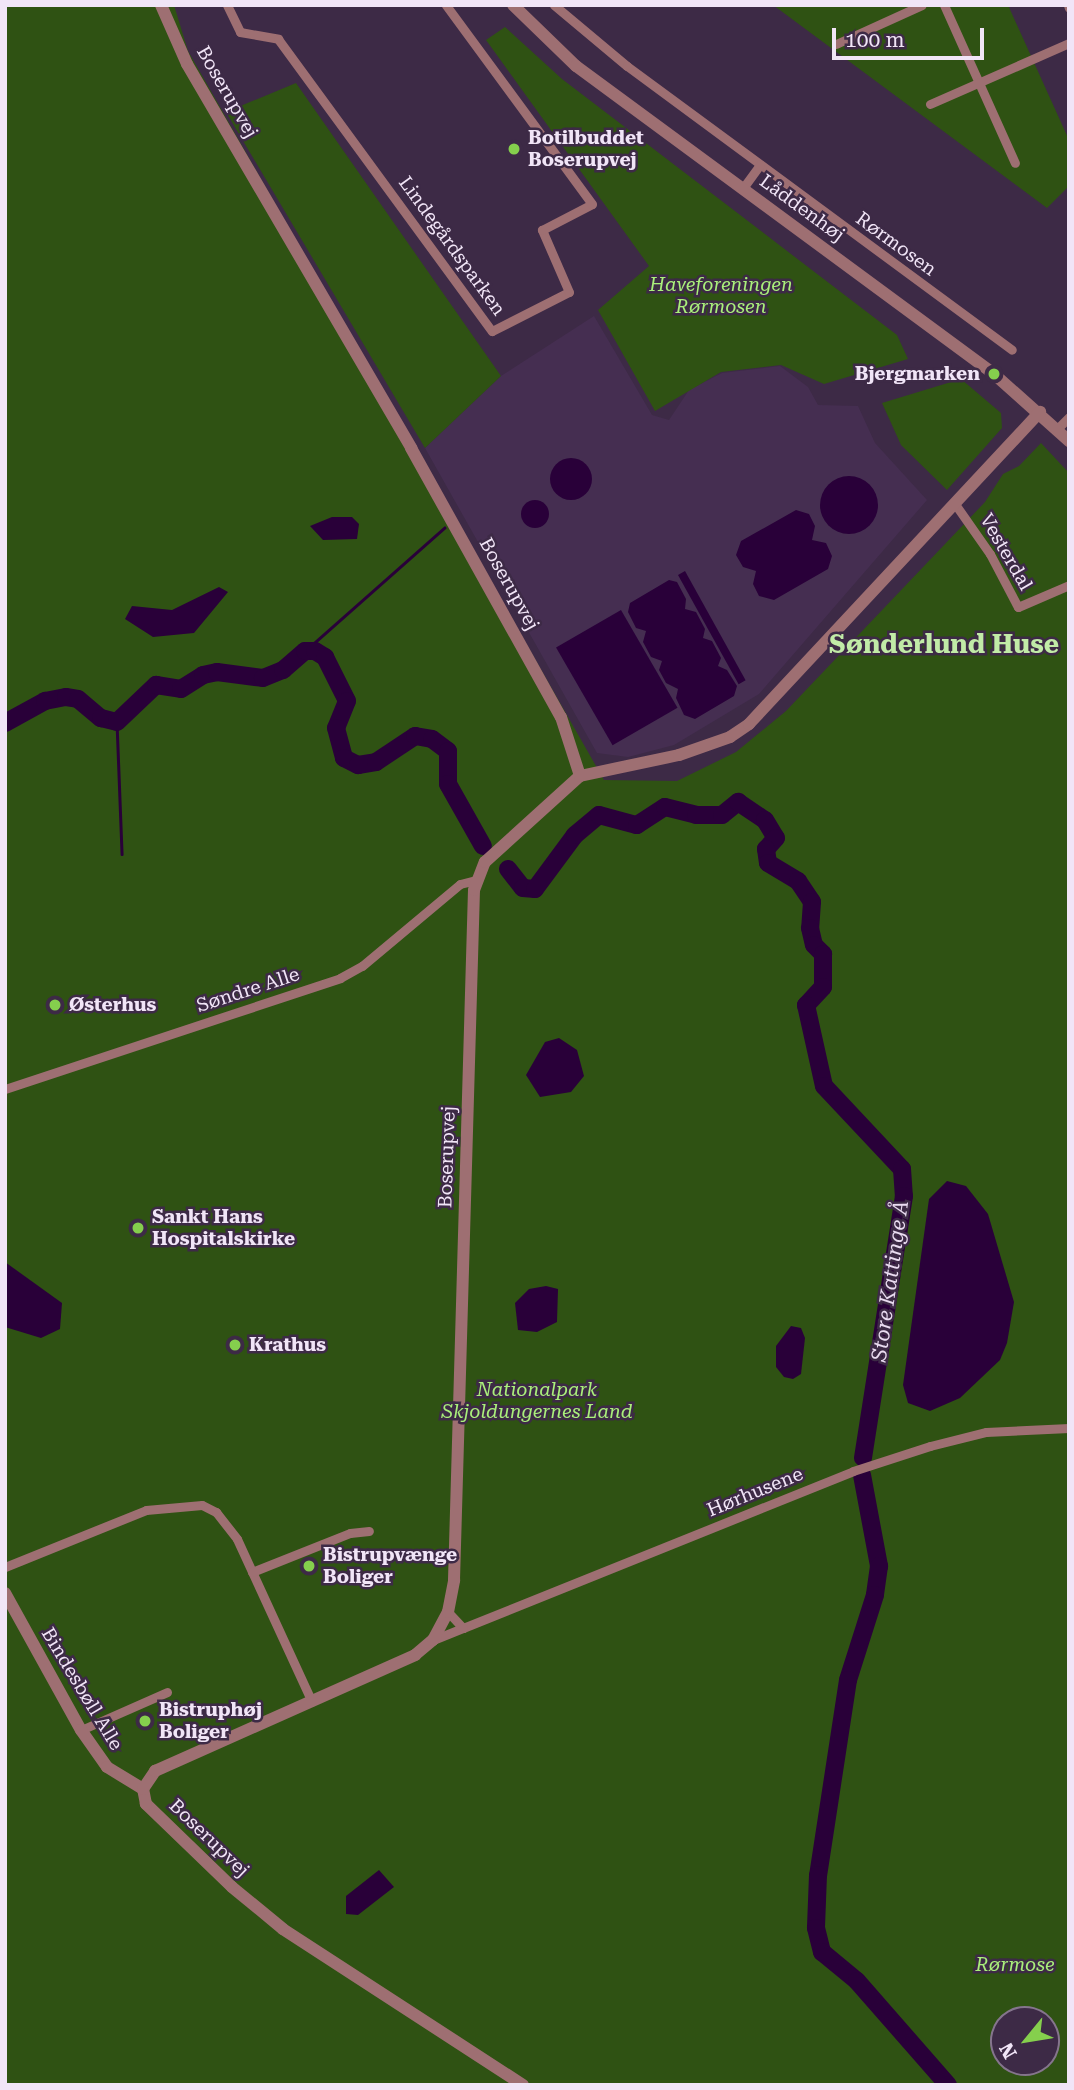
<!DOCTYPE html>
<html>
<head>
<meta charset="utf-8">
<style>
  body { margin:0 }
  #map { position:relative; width:1074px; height:2090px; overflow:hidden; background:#3d2a46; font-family:"Roboto Serif",serif }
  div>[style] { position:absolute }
  .built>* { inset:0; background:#452e51 }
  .green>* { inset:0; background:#2f5213 }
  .water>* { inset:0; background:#290039; transform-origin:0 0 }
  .round { border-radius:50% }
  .stream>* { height:2.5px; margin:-1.25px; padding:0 1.25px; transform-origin:1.25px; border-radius:1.25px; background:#290039 }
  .river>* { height:18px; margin:-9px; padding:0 9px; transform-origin:9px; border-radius:9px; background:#290039 }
  .minor>* { height:9px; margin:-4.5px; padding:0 4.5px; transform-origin:4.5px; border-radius:4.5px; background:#9e6f72 }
  .tertiary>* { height:12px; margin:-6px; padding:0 6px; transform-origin:6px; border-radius:6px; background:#9e6f72 }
  .dots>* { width:19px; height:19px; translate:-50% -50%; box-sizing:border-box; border:4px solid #3d2a46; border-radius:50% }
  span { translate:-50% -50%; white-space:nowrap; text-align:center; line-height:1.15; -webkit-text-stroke:5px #3d2a46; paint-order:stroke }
  .street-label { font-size:19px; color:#f1e5f7 }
  .poi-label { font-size:19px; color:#f1e5f7; font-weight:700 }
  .left { translate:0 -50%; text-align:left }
  .right { translate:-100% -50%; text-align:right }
  .park-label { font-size:19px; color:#aaf07b; font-style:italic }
  .water-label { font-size:21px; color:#eadcf1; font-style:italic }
  .district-label { font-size:26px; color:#c1eba7; font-weight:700 }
  .frame { position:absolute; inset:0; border:7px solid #f1e5f7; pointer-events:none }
  .north { position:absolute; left:990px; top:2006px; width:70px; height:70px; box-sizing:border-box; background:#3d2a46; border:2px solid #85758d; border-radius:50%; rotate:240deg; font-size:19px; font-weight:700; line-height:28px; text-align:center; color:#f1e5f7 }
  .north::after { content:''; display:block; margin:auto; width:24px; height:32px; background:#85cf4d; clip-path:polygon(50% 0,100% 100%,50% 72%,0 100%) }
  .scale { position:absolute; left:832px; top:28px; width:152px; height:32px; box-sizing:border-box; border:4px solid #f1e5f7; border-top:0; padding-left:9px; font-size:21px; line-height:24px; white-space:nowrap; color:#f1e5f7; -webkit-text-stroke:5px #3d2a46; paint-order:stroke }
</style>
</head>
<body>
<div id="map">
  <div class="built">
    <div style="clip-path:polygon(594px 316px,652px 415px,669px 420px,689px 390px,722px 373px,780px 366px,808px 387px,818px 405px,858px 406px,875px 443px,927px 500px,759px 694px,674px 745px,628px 757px,597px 753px,425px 448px,501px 376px)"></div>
  </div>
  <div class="green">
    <div style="clip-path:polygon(evenodd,5px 5px,174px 5px,188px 51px,604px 780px,677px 781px,736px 752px,786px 711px,985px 502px,1003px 474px,1019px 466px,1041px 443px,1069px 473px,1069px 2085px,5px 2085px,5px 5px,1004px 2020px,1046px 2020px,1046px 2062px,1004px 2062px,1004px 2020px)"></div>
    <div style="clip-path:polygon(773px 5px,1008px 5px,1069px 140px,1069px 186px,1047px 208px)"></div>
    <div style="clip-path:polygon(505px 27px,562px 79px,897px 335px,908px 359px,824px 384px,781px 365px,721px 372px,655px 411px,598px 310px,649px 266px,486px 40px)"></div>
    <div style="clip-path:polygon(296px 83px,501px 376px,425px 448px,226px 112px)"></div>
    <div style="clip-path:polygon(961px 379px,1001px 413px,1002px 428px,947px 490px,901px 445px,882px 403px)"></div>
  </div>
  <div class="water">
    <div class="round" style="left:550px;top:458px;width:42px;height:42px"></div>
    <div class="round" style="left:820px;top:476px;width:58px;height:58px"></div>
    <div class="round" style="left:521px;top:500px;width:28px;height:28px"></div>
    <div style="clip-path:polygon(796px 510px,809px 514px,815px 526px,812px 540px,826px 543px,832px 556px,828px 569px,774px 600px,759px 596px,753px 584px,756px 571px,743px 567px,736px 555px,741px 541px)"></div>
    <div style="clip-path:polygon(332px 517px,352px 517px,359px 524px,357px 539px,323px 540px,310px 526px)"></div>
    <div style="left:685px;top:571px;width:125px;height:8px;rotate:61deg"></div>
    <div style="clip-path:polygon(669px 580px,677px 582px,686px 599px,685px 609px,696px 612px,705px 629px,703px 638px,712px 641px,721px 658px,718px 666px,727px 670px,737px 686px,734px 696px,695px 719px,684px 715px,676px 698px,678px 689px,666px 683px,659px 670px,662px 661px,651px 657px,643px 642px,646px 631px,636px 628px,628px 612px,630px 603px)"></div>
    <div style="clip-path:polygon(219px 587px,228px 592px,194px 633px,153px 637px,125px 619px,132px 606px,172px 610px)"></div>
    <div style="left:621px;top:610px;width:113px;height:75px;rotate:60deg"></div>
    <div style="clip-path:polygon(559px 1038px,577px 1050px,584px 1076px,571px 1092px,540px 1097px,526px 1075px,545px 1042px)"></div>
    <div style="clip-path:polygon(947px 1181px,966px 1186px,988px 1214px,1014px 1302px,1007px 1343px,1000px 1360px,960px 1398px,930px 1411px,908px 1403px,903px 1385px,929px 1199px)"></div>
    <div style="clip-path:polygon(5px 1262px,62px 1303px,60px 1329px,41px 1338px,5px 1327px)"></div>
    <div style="clip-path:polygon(546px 1286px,558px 1289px,557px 1322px,537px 1332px,518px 1330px,515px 1303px,529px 1289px)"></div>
    <div style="clip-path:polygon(791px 1326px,801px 1328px,805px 1338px,801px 1374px,793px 1379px,784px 1377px,776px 1367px,776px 1346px)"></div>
    <div style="clip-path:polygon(379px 1870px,394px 1887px,358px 1915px,346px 1914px,346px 1896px)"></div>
  </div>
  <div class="stream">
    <div style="left:305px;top:651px;width:186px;rotate:-41.5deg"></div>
    <div style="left:117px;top:722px;width:132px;rotate:87.8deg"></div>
  </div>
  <div class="river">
    <div style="left:5px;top:723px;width:46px;rotate:-28.8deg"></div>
    <div style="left:45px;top:701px;width:21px;rotate:-11deg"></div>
    <div style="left:66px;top:697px;width:12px;rotate:9deg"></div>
    <div style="left:78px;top:699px;width:30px;rotate:40deg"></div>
    <div style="left:101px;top:718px;width:16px;rotate:14deg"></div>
    <div style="left:117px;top:722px;width:54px;rotate:-43.5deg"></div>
    <div style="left:156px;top:685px;width:25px;rotate:9deg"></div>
    <div style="left:181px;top:689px;width:26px;rotate:-32deg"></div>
    <div style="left:203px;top:675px;width:14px;rotate:-12deg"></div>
    <div style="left:217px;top:672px;width:46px;rotate:7.4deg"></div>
    <div style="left:263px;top:678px;width:22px;rotate:-22deg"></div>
    <div style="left:283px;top:670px;width:29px;rotate:-41deg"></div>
    <div style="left:305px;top:651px;width:10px"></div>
    <div style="left:315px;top:651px;width:12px;rotate:31deg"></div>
    <div style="left:325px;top:657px;width:49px;rotate:63.4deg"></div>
    <div style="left:347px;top:701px;width:29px;rotate:112deg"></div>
    <div style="left:336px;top:728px;width:31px;rotate:75deg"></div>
    <div style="left:344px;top:758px;width:16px;rotate:27deg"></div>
    <div style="left:358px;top:765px;width:18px;rotate:-9deg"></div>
    <div style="left:376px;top:762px;width:47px;rotate:-33.7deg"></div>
    <div style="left:415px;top:736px;width:17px;rotate:10deg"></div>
    <div style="left:432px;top:739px;width:20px;rotate:37deg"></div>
    <div style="left:448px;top:751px;width:33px;rotate:90deg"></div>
    <div style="left:448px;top:784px;width:71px;rotate:60.6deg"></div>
    <div style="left:508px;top:869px;width:24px;rotate:52deg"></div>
    <div style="left:523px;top:888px;width:12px;rotate:5deg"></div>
    <div style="left:535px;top:889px;width:67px;rotate:-53.5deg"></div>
    <div style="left:575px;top:835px;width:31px;rotate:-40deg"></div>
    <div style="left:599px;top:815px;width:39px;rotate:15deg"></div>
    <div style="left:637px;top:825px;width:33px;rotate:-33deg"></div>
    <div style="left:665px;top:807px;width:32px;rotate:14deg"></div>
    <div style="left:696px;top:815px;width:26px"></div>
    <div style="left:722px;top:815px;width:21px;rotate:-39deg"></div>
    <div style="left:738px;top:802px;width:32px;rotate:34deg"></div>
    <div style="left:765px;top:820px;width:21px;rotate:59deg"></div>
    <div style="left:776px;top:838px;width:15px;rotate:132deg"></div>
    <div style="left:766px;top:849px;width:14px;rotate:82deg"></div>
    <div style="left:768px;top:863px;width:35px;rotate:31deg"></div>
    <div style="left:798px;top:881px;width:25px;rotate:56deg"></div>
    <div style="left:812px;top:902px;width:26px;rotate:94deg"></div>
    <div style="left:810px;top:928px;width:17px;rotate:77deg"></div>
    <div style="left:814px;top:945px;width:13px;rotate:45deg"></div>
    <div style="left:823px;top:954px;width:33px;rotate:90deg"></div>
    <div style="left:823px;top:987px;width:25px;rotate:133deg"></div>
    <div style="left:806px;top:1005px;width:83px;rotate:77.5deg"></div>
    <div style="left:824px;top:1086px;width:114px;rotate:46.8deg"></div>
    <div style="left:902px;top:1169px;width:27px;rotate:86deg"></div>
    <div style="left:904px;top:1196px;width:265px;rotate:98.9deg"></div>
    <div style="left:862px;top:1475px;width:93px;rotate:79.4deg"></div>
    <div style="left:879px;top:1566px;width:29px;rotate:98deg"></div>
    <div style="left:875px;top:1595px;width:89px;rotate:107.6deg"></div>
    <div style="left:848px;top:1680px;width:197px;rotate:98.7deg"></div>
    <div style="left:818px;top:1875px;width:53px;rotate:92.2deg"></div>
    <div style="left:816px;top:1928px;width:25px;rotate:76deg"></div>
    <div style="left:822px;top:1952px;width:45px;rotate:39.6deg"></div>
    <div style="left:857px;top:1981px;width:138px;rotate:48.8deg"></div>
  </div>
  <div class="minor">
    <div style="left:227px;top:5px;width:30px;rotate:64deg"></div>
    <div style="left:240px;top:32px;width:39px;rotate:10deg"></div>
    <div style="left:278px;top:39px;width:362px;rotate:53.8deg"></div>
    <div style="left:492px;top:331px;width:86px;rotate:-26.9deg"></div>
    <div style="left:569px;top:292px;width:68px;rotate:-113.5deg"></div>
    <div style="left:542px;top:230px;width:56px;rotate:-27.5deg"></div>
    <div style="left:592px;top:204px;width:247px;rotate:-126.3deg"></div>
    <div style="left:554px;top:5px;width:95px;rotate:39.9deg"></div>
    <div style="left:627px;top:66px;width:478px;rotate:36.4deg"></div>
    <div style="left:944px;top:5px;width:173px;rotate:65.8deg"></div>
    <div style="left:1068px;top:5px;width:3px;rotate:72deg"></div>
    <div style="left:836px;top:44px;width:94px;rotate:-24.4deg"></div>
    <div style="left:930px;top:104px;width:152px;rotate:-23.7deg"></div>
    <div style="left:743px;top:188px;width:29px;rotate:-54deg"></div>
    <div style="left:1057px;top:429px;width:17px;rotate:-45deg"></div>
    <div style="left:955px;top:504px;width:61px;rotate:55deg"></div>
    <div style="left:990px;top:554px;width:60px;rotate:62.2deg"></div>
    <div style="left:1018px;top:607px;width:56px;rotate:-23.3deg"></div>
    <div style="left:5px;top:1089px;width:353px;rotate:-18.3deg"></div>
    <div style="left:340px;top:978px;width:25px;rotate:-29deg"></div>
    <div style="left:362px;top:966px;width:128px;rotate:-39.9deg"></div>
    <div style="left:460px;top:884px;width:16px;rotate:-14deg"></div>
    <div style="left:5px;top:1567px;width:152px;rotate:-22deg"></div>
    <div style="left:146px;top:1510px;width:56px;rotate:-5.1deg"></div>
    <div style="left:202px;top:1505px;width:16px;rotate:27deg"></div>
    <div style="left:216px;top:1512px;width:34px;rotate:52deg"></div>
    <div style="left:237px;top:1539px;width:179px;rotate:65.3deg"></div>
    <div style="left:252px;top:1572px;width:105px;rotate:-21.7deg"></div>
    <div style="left:350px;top:1533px;width:19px;rotate:-6deg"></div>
    <div style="left:448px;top:1612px;width:22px;rotate:47deg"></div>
    <div style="left:463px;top:1628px;width:420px;rotate:-21.9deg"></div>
    <div style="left:853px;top:1471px;width:81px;rotate:-18deg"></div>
    <div style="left:930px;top:1446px;width:58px;rotate:-14deg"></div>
    <div style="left:986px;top:1432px;width:83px;rotate:-2.8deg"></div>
    <div style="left:433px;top:1640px;width:32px;rotate:-22deg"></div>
    <div style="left:81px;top:1730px;width:94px;rotate:-23.8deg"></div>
  </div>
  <div class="tertiary">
    <div style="left:161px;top:5px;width:64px;rotate:66.2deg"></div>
    <div style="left:187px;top:64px;width:445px;rotate:59.7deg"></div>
    <div style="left:411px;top:448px;width:308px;rotate:60.9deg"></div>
    <div style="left:561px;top:717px;width:62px;rotate:72.1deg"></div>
    <div style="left:513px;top:5px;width:88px;rotate:44.1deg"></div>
    <div style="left:576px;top:66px;width:519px;rotate:36.38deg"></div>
    <div style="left:994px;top:374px;width:101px;rotate:41.8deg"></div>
    <div style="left:5px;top:1593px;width:157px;rotate:61deg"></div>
    <div style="left:81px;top:1730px;width:45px;rotate:54.9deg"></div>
    <div style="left:107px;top:1767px;width:42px;rotate:31.4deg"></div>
    <div style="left:523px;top:2085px;width:286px;rotate:-147deg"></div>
    <div style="left:283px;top:1929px;width:66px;rotate:-140.5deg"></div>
    <div style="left:232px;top:1887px;width:120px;rotate:-136deg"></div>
    <div style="left:146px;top:1804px;width:15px;rotate:-101deg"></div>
    <div style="left:143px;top:1789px;width:22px;rotate:-56deg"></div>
    <div style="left:155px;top:1771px;width:285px;rotate:-24deg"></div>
    <div style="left:415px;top:1655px;width:23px;rotate:-40deg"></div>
    <div style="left:433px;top:1640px;width:32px;rotate:-62deg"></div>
    <div style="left:448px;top:1612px;width:33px;rotate:-79deg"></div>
    <div style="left:454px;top:1580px;width:690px;rotate:-88.34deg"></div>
    <div style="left:474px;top:890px;width:30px;rotate:-69deg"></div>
    <div style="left:485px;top:862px;width:128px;rotate:-42.2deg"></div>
    <div style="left:580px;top:776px;width:101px;rotate:-12deg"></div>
    <div style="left:679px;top:755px;width:54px;rotate:-19.4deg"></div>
    <div style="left:730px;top:737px;width:23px;rotate:-34deg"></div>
    <div style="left:749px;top:724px;width:427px;rotate:-47deg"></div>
  </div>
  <div class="dots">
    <div style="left:514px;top:149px;background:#85cf4d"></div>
    <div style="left:994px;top:374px;background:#85cf4d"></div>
    <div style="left:55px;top:1005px;background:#85cf4d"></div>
    <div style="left:138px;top:1228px;background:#85cf4d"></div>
    <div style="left:235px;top:1345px;background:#85cf4d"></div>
    <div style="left:309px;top:1566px;background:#85cf4d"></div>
    <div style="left:145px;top:1721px;background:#85cf4d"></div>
  </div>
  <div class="street-label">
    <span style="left:227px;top:92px;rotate:60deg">Boserupvej</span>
    <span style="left:802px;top:208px;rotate:36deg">Låddenhøj</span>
    <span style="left:896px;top:244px;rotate:36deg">Rørmosen</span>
    <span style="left:452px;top:246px;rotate:54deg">Lindegårdsparken</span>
    <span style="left:1006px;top:552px;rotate:60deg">Vesterdal</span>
    <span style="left:509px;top:584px;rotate:61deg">Boserupvej</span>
    <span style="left:248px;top:990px;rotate:-18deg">Søndre Alle</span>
    <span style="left:447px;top:1157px;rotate:-88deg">Boserupvej</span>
    <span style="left:755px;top:1492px;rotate:-22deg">Hørhusene</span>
    <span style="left:82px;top:1689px;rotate:59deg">Bindesbøll Alle</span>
    <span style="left:209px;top:1838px;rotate:44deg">Boserupvej</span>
  </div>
  <div class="poi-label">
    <span class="left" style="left:528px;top:149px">Botilbuddet<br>Boserupvej</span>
    <span class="right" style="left:980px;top:374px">Bjergmarken</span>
    <span class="left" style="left:69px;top:1005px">Østerhus</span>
    <span class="left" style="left:152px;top:1228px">Sankt Hans<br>Hospitalskirke</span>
    <span class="left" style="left:249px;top:1345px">Krathus</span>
    <span class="left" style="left:323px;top:1566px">Bistrupvænge<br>Boliger</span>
    <span class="left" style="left:159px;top:1721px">Bistruphøj<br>Boliger</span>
  </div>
  <div class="park-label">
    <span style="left:721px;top:296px">Haveforeningen<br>Rørmosen</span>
    <span style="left:537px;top:1401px">Nationalpark<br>Skjoldungernes Land</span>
    <span style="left:1015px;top:1965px">Rørmose</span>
  </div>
  <div class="water-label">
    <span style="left:890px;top:1281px;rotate:-82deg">Store Kattinge Å</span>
  </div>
  <div class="district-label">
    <span style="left:944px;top:645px">Sønderlund Huse</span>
  </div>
  <div class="frame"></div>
  <div class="north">N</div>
  <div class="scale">100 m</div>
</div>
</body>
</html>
